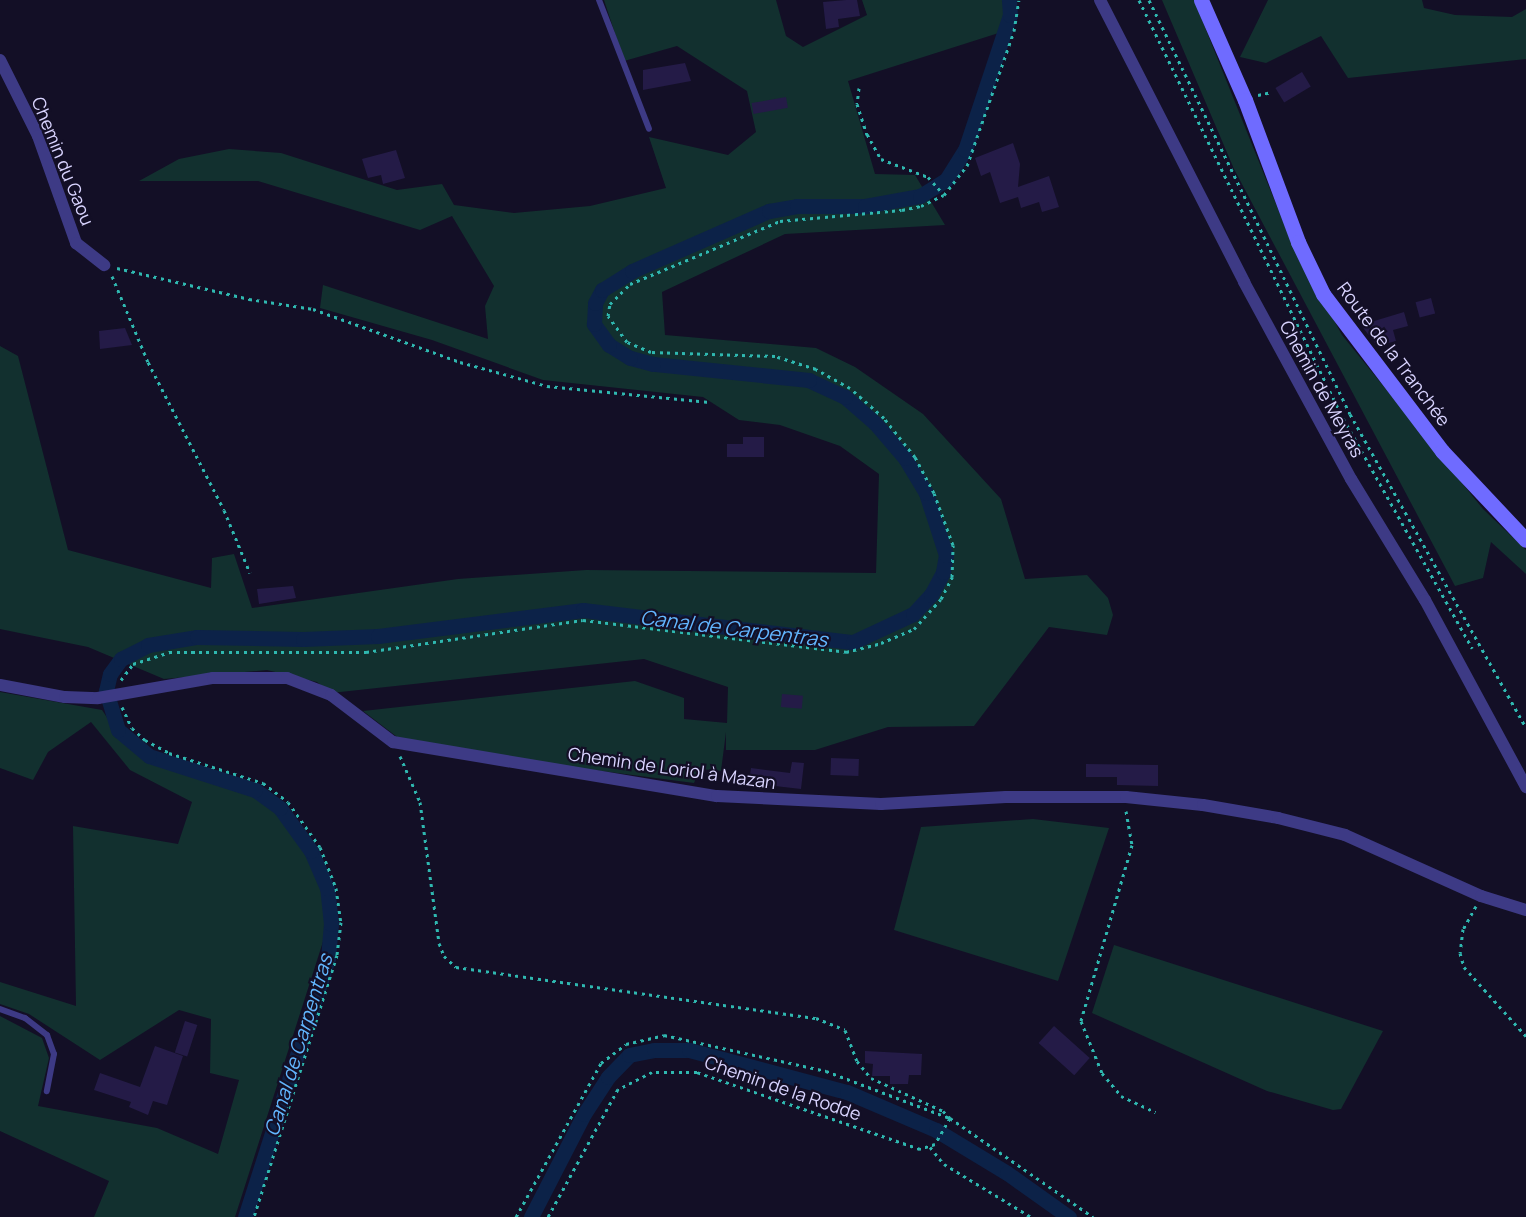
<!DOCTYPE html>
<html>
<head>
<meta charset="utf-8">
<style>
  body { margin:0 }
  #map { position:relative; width:1526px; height:1217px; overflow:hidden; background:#130f26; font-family:Manrope,sans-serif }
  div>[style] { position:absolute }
  .green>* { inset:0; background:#12302f }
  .canal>* { height:15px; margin:-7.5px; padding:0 7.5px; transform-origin:7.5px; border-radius:7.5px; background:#0c2248 }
  .building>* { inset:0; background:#241b47; transform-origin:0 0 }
  .path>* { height:3px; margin-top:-1.5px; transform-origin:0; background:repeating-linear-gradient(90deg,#2fb8b0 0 3px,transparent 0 7.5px) }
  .lane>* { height:6px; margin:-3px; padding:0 3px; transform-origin:3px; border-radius:3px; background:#3d3a85 }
  .street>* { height:12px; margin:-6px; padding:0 6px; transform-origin:6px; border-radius:6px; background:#3d3a85 }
  .secondary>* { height:15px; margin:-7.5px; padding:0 7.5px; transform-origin:7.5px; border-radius:7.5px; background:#6f6bff }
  span { translate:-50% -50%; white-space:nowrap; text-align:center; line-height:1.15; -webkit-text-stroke:4.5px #130f26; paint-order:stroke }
  .street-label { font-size:18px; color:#d9d4ff }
  .water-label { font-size:20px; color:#62b6ff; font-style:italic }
</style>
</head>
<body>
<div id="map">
  <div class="green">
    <div style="clip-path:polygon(604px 0,776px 0,786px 36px,803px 47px,867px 15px,862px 0,1015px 0,1008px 30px,848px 81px,875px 174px,915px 175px,945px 225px,785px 234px,662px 292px,665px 335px,816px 348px,855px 367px,923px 414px,1001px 499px,1025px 579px,1087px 575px,1108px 598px,1113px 615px,1107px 635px,1049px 627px,974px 726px,888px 727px,815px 750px,726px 750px,726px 732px,721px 771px,700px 769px,694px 783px,409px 746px,363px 711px,635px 681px,684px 698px,684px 719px,727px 723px,728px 687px,644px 659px,331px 693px,317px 682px,267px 670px,164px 679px,88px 647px,0 629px,0 346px,18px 356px,68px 550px,211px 588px,212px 558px,234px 554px,252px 608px,458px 579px,586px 570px,876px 573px,879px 474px,840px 446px,780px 425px,739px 420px,703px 397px,543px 380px,432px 340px,320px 308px,323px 285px,488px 339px,485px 306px,494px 286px,452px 216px,420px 230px,258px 181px,139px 181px,179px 159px,229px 149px,281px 153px,397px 190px,442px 184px,454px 205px,514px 213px,590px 206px,666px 188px,649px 137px,728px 155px,756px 132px,747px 91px,677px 46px,624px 61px)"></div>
    <div style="clip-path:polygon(1162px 0,1194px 0,1292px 244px,1342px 335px,1483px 509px,1526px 550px,1526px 574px,1491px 542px,1483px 578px,1455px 586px,1234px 169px)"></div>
    <div style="clip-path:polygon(1268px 0,1422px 0,1424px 8px,1455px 15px,1512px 17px,1526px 9px,1526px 59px,1348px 78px,1321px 36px,1266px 63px,1240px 57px)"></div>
    <div style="clip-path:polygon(0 692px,102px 710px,121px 738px,148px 760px,255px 795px,278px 812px,309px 854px,324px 889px,328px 926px,235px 1217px,94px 1217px,109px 1181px,0 1131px,0 1016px,42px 1038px,49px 1058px,38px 1106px,157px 1128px,218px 1154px,239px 1080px,210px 1073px,211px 1019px,179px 1010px,100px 1060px,29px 1014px,0 1004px,0 982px,76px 1006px,73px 826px,178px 844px,192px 802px,130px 770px,91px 722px,48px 752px,33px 780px,0 768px)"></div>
    <div style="clip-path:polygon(1033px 819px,1109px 828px,1058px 981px,894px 930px,921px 827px)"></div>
    <div style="clip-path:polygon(1114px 945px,1383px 1031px,1341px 1109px,1333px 1110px,1267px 1091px,1092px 1013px)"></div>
  </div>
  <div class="canal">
    <div style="left:245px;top:1217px;width:272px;rotate:-72.2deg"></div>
    <div style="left:328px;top:958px;width:34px;rotate:-85deg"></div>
    <div style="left:331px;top:924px;width:36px;rotate:-96deg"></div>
    <div style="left:327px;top:888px;width:40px;rotate:-113.4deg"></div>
    <div style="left:311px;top:851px;width:53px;rotate:-125.8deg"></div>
    <div style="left:280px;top:808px;width:31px;rotate:-144deg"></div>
    <div style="left:255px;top:790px;width:111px;rotate:-162.2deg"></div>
    <div style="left:149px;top:756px;width:40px;rotate:-140deg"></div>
    <div style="left:118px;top:730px;width:41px;rotate:-107.1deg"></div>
    <div style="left:106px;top:691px;width:17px;rotate:-77deg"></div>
    <div style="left:110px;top:674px;width:19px;rotate:-54deg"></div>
    <div style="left:121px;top:659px;width:30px;rotate:-27deg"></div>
    <div style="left:148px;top:645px;width:50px;rotate:-9.3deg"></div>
    <div style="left:197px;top:637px;width:106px;rotate:1.1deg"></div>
    <div style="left:303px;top:639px;width:75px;rotate:-2.3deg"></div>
    <div style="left:378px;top:636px;width:207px;rotate:-7.2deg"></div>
    <div style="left:583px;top:610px;width:272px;rotate:6.8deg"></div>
    <div style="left:853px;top:642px;width:66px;rotate:-25deg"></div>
    <div style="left:913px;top:614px;width:26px;rotate:-47deg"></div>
    <div style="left:931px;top:595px;width:26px;rotate:-62deg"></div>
    <div style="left:943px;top:572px;width:17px;rotate:-80deg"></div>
    <div style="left:946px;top:555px;width:65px;rotate:-107.9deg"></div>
    <div style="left:926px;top:493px;width:41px;rotate:-121deg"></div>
    <div style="left:905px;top:458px;width:46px;rotate:-130.6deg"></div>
    <div style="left:875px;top:423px;width:40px;rotate:-139deg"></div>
    <div style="left:845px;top:397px;width:40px;rotate:-155deg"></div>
    <div style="left:809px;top:380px;width:157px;rotate:-174.1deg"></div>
    <div style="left:653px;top:364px;width:24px;rotate:-165deg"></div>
    <div style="left:630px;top:358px;width:25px;rotate:-148deg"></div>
    <div style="left:609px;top:345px;width:26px;rotate:-126deg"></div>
    <div style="left:594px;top:324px;width:21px;rotate:-87deg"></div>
    <div style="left:595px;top:303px;width:15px;rotate:-62deg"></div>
    <div style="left:602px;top:290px;width:36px;rotate:-32deg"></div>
    <div style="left:632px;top:271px;width:150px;rotate:-23.7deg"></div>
    <div style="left:769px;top:211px;width:28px;rotate:-10deg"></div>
    <div style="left:797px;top:206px;width:68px"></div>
    <div style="left:865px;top:206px;width:56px;rotate:-10.3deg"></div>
    <div style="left:920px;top:196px;width:31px;rotate:-32deg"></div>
    <div style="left:946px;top:180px;width:36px;rotate:-58deg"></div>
    <div style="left:965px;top:150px;width:142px;rotate:-71.6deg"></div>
    <div style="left:1010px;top:15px;width:15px;rotate:-94deg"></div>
    <div style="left:531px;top:1217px;width:116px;rotate:-62.8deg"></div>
    <div style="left:584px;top:1114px;width:44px;rotate:-57deg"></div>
    <div style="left:608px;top:1077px;width:30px;rotate:-46deg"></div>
    <div style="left:629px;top:1055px;width:25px;rotate:-11deg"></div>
    <div style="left:654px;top:1050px;width:35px"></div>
    <div style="left:689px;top:1050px;width:163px;rotate:14.9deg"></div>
    <div style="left:847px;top:1092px;width:97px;rotate:23.1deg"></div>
    <div style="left:936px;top:1130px;width:83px;rotate:31.2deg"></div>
    <div style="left:1007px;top:1173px;width:76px;rotate:35.4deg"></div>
  </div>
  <div class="building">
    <div style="clip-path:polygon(846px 0,857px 0,860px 16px,838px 19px,839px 27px,826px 29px,823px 2px)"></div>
    <div style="clip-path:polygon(685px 63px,691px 81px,643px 90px,643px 70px)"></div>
    <div style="left:1302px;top:72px;width:17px;height:31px;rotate:59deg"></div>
    <div style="left:786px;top:97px;width:11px;height:35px;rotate:80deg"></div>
    <div style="clip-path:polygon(1013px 143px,1020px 164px,1018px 187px,1049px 176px,1059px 207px,1042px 212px,1039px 202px,1021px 208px,1018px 197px,1000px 203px,990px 172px,981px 176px,975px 158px)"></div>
    <div style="clip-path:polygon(396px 150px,405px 178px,383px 184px,381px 175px,368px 178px,362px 159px)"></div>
    <div style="left:1431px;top:298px;width:16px;height:16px;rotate:75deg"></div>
    <div style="clip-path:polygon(1404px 312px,1408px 326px,1393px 330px,1396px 341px,1377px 346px,1361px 325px)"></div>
    <div style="clip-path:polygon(125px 328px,132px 345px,100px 349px,99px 331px)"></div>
    <div style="clip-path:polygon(743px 437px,764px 437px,764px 457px,727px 457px,727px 444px,743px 444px)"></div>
    <div style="clip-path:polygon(293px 586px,296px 598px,259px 604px,257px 589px)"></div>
    <div style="left:782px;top:694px;width:21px;height:13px;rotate:5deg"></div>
    <div style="left:831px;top:758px;width:28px;height:17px;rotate:2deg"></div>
    <div style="clip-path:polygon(792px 762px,804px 763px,801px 789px,749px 783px,751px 768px,790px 773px)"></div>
    <div style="clip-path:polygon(1086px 764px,1158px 765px,1158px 786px,1117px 785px,1117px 777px,1086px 777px)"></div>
    <div style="left:185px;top:1021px;width:13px;height:33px;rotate:18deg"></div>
    <div style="left:1054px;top:1026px;width:48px;height:23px;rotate:42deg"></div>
    <div style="clip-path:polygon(155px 1046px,183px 1056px,167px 1105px,153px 1101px,148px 1115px,129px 1107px,131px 1102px,94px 1090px,100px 1073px,140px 1087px)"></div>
    <div style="clip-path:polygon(865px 1051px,922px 1054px,921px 1075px,909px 1075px,908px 1084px,890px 1084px,890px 1076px,872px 1076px,873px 1064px,865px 1063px)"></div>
  </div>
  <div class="path">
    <div style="left:1139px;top:0;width:465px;rotate:64deg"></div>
    <div style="left:1343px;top:418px;width:264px;rotate:60.7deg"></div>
    <div style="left:1149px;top:0;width:460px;rotate:64.1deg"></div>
    <div style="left:1350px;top:414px;width:360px;rotate:60.7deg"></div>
    <div style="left:859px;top:88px;width:16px;rotate:97deg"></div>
    <div style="left:857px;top:104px;width:32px;rotate:72deg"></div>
    <div style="left:867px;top:134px;width:29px;rotate:61deg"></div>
    <div style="left:881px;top:159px;width:50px;rotate:21deg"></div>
    <div style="left:928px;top:177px;width:24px;rotate:48deg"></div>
    <div style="left:1258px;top:95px;width:14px;rotate:-12deg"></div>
    <div style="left:117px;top:268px;width:136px;rotate:13.2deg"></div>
    <div style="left:249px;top:299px;width:65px;rotate:8.9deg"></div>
    <div style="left:313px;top:309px;width:156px;rotate:19.8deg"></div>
    <div style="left:460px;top:362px;width:90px;rotate:15.4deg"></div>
    <div style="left:547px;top:386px;width:163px;rotate:5.6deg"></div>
    <div style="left:112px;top:276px;width:93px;rotate:67.3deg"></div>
    <div style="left:148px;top:362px;width:166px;rotate:62.8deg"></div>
    <div style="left:224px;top:510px;width:68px;rotate:67.6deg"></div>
    <div style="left:121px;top:680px;width:20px;rotate:-53deg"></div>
    <div style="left:133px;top:664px;width:38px;rotate:-18deg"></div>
    <div style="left:169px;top:652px;width:197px"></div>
    <div style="left:366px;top:652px;width:219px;rotate:-8.4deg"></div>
    <div style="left:583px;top:620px;width:265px;rotate:6.9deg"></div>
    <div style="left:846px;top:652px;width:36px;rotate:-14deg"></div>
    <div style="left:881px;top:643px;width:36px;rotate:-23deg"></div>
    <div style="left:914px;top:629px;width:40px;rotate:-48deg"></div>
    <div style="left:941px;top:599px;width:25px;rotate:-63deg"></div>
    <div style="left:952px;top:577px;width:32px;rotate:-88deg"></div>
    <div style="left:953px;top:545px;width:55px;rotate:-110.1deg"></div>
    <div style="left:934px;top:493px;width:41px;rotate:-117.8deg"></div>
    <div style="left:915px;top:457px;width:50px;rotate:-128.5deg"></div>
    <div style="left:884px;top:418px;width:45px;rotate:-138.6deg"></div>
    <div style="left:850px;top:388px;width:39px;rotate:-151deg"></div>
    <div style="left:816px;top:369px;width:43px;rotate:-162.4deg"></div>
    <div style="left:775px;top:356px;width:124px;rotate:-178.2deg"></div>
    <div style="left:651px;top:352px;width:26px;rotate:-157deg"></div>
    <div style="left:627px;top:342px;width:32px;rotate:-126deg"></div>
    <div style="left:608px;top:316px;width:12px;rotate:-81deg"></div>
    <div style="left:610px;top:304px;width:28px;rotate:-45deg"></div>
    <div style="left:630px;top:284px;width:163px;rotate:-22.8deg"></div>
    <div style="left:780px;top:221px;width:122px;rotate:-5.2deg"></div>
    <div style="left:902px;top:210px;width:19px;rotate:-12deg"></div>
    <div style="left:921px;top:206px;width:25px;rotate:-26deg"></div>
    <div style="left:944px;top:195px;width:37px;rotate:-52deg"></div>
    <div style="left:967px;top:166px;width:143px;rotate:-70.8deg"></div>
    <div style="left:1014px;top:31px;width:31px;rotate:-81deg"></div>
    <div style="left:122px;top:707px;width:23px;rotate:65deg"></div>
    <div style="left:132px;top:728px;width:18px;rotate:43deg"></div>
    <div style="left:145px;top:740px;width:27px;rotate:28deg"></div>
    <div style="left:169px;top:753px;width:99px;rotate:17.7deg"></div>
    <div style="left:263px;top:783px;width:31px;rotate:37deg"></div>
    <div style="left:288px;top:802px;width:55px;rotate:54.6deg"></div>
    <div style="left:320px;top:847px;width:44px;rotate:68.7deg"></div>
    <div style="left:336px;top:888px;width:34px;rotate:82deg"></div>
    <div style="left:341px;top:922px;width:33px;rotate:97deg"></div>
    <div style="left:337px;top:955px;width:275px;rotate:107.6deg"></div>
    <div style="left:400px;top:756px;width:50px;rotate:66.5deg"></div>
    <div style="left:420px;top:802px;width:142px;rotate:82.3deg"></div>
    <div style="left:439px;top:943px;width:14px;rotate:69deg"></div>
    <div style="left:444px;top:956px;width:16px;rotate:43deg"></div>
    <div style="left:456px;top:967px;width:364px;rotate:8.1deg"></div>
    <div style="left:816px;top:1018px;width:31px;rotate:22deg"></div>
    <div style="left:845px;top:1030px;width:33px;rotate:69deg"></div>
    <div style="left:857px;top:1061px;width:22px;rotate:51deg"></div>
    <div style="left:871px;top:1078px;width:79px;rotate:24.6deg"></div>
    <div style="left:943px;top:1111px;width:10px;rotate:45deg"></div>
    <div style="left:950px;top:1118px;width:30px;rotate:120deg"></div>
    <div style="left:935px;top:1144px;width:16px;rotate:162deg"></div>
    <div style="left:920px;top:1149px;width:236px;rotate:-161deg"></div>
    <div style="left:697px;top:1072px;width:45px;rotate:180deg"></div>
    <div style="left:652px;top:1072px;width:38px;rotate:153deg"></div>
    <div style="left:618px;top:1089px;width:146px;rotate:118.7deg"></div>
    <div style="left:1126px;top:811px;width:35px;rotate:80deg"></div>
    <div style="left:1132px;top:845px;width:183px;rotate:106.2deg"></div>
    <div style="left:1081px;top:1021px;width:56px;rotate:68deg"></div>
    <div style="left:1102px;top:1073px;width:30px;rotate:50deg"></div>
    <div style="left:1121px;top:1096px;width:38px;rotate:25deg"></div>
    <div style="left:1476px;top:906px;width:26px;rotate:119deg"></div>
    <div style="left:1463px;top:929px;width:24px;rotate:97deg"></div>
    <div style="left:1460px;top:953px;width:15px;rotate:74deg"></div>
    <div style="left:1464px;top:967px;width:93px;rotate:48.1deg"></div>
    <div style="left:930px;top:1147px;width:22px;rotate:51deg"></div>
    <div style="left:944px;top:1164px;width:102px;rotate:31.3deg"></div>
    <div style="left:516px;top:1217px;width:176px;rotate:-61.1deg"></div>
    <div style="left:601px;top:1063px;width:31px;rotate:-37deg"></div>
    <div style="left:626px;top:1044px;width:39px;rotate:-13deg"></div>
    <div style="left:664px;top:1035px;width:166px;rotate:12.5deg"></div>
    <div style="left:826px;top:1071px;width:133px;rotate:20.8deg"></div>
    <div style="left:950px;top:1118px;width:174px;rotate:34.7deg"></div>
  </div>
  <div class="lane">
    <div style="left:599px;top:0;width:138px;rotate:68.8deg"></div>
    <div style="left:0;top:1009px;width:27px;rotate:20deg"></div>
    <div style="left:25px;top:1018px;width:28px;rotate:38deg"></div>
    <div style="left:47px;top:1035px;width:20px;rotate:70deg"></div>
    <div style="left:54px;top:1054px;width:38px;rotate:101deg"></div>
  </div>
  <div class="street">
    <div style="left:1100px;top:0;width:317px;rotate:62.9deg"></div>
    <div style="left:1244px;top:282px;width:224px;rotate:61.5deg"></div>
    <div style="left:1351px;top:479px;width:142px;rotate:58.6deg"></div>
    <div style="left:1425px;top:600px;width:213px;rotate:61.6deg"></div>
    <div style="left:0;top:60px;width:85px;rotate:63.4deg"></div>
    <div style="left:38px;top:136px;width:114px;rotate:70.4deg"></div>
    <div style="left:76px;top:243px;width:36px;rotate:38deg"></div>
    <div style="left:0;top:685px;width:66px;rotate:10.5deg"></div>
    <div style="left:65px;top:697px;width:33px;rotate:2deg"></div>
    <div style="left:98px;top:698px;width:117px;rotate:-9.9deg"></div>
    <div style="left:213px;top:678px;width:74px"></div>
    <div style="left:287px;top:678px;width:47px;rotate:21.1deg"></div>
    <div style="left:331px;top:695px;width:78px;rotate:37.2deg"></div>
    <div style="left:393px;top:742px;width:328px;rotate:9.5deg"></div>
    <div style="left:717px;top:796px;width:164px;rotate:2.8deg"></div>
    <div style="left:881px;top:804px;width:125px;rotate:-3.2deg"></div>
    <div style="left:1006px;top:797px;width:120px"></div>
    <div style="left:1126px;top:797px;width:77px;rotate:5.9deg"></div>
    <div style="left:1203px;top:805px;width:76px;rotate:9.8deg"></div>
    <div style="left:1278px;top:818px;width:69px;rotate:14.2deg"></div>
    <div style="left:1345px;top:835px;width:149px;rotate:24.2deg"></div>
    <div style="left:1481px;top:896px;width:47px;rotate:17.3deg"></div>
  </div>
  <div class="secondary">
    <div style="left:1201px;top:0;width:109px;rotate:66.3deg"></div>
    <div style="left:1245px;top:100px;width:152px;rotate:69.5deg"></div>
    <div style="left:1298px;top:242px;width:58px;rotate:64.3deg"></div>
    <div style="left:1323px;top:294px;width:197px;rotate:52.8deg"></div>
    <div style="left:1442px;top:451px;width:122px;rotate:46.7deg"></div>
  </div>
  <div class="street-label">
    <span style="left:63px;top:161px;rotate:68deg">Chemin du Gaou</span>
    <span style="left:1394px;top:354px;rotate:53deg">Route de la Tranchée</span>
    <span style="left:1322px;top:389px;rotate:61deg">Chemin de Meyras</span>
    <span style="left:672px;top:768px;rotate:8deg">Chemin de Loriol à Mazan</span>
    <span style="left:783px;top:1088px;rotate:19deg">Chemin de la Rodde</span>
  </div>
  <div class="water-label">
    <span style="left:734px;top:628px;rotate:7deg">Canal de Carpentras</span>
    <span style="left:298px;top:1045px;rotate:-73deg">Canal de Carpentras</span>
  </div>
</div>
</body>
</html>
